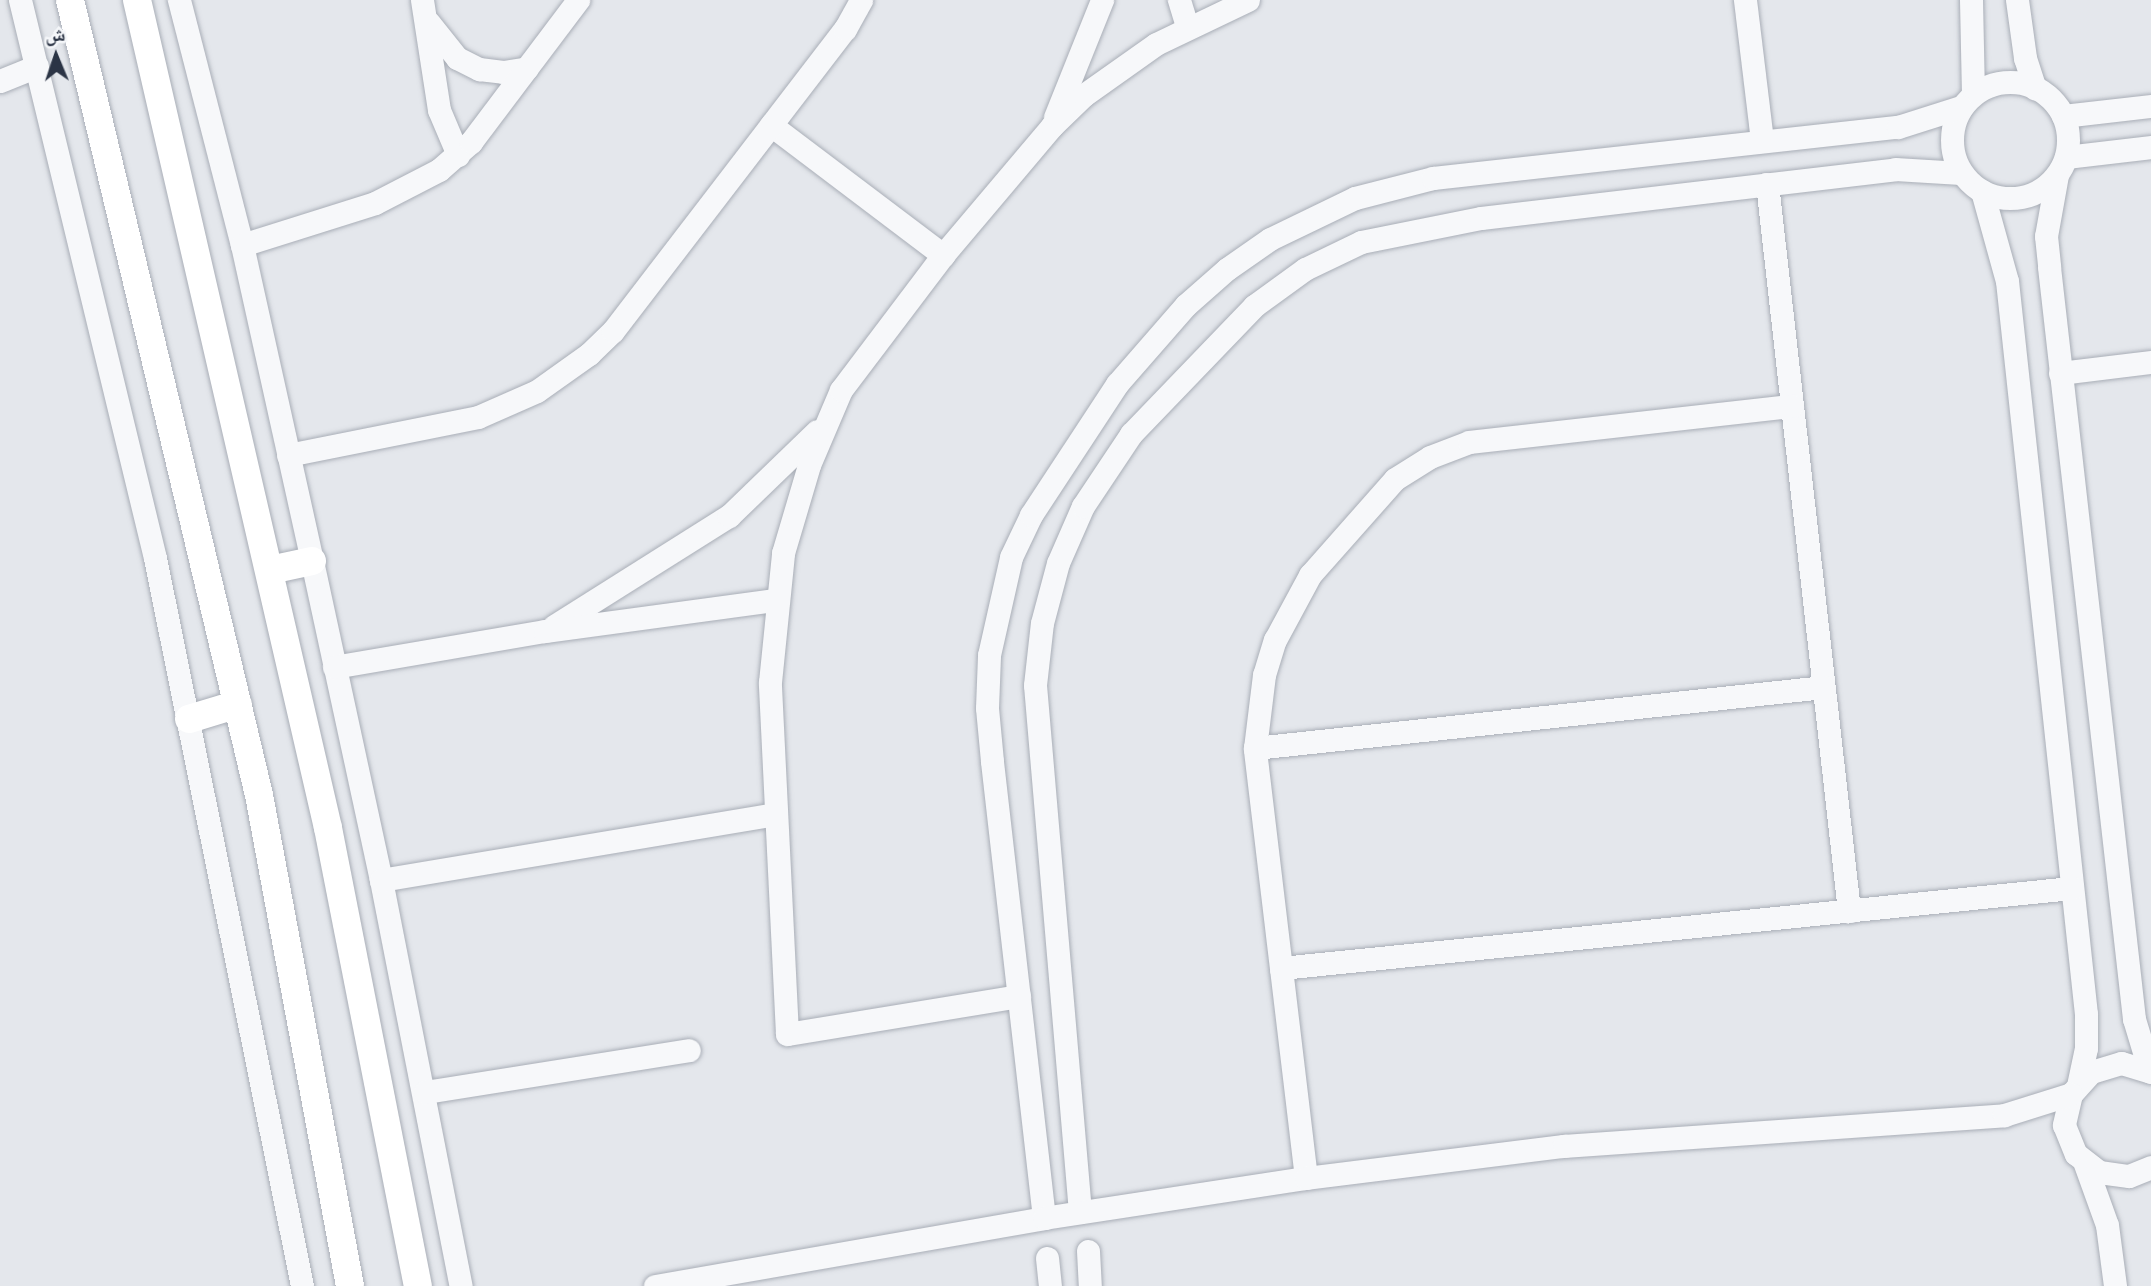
<!DOCTYPE html>
<html>
<head>
<meta charset="utf-8">
<style>
  body { margin:0 }
  #map { position:relative; width:2151px; height:1286px; overflow:hidden; background:#e4e7ec; font-family:"Varela Round","Noto Naskh Arabic",sans-serif }
  div>[style] { position:absolute }
  .roads { filter:drop-shadow(0 0 2px #a9aeb7) drop-shadow(0 0 2px #a9aeb7) }
  .minor>* { height:23px; margin:-11.5px; padding:0 11.5px; transform-origin:11.5px; border-radius:11.5px; background:#f7f8fa }
  .minor>.ring { margin:-11.5px; padding:0; box-sizing:content-box; background:none; border:23px solid #f7f8fa; border-radius:50% }
  .major>* { height:28px; margin:-14px; padding:0 14px; transform-origin:14px; border-radius:14px; background:#fff }
  span { translate:-50% -50%; white-space:nowrap; text-align:center; line-height:1.15; -webkit-text-stroke:7px #f4f6f9; paint-order:stroke }
  .north { position:absolute; left:21px; top:21px; width:70px; height:70px; -webkit-text-stroke:5px #f4f6f9; paint-order:stroke; rotate:358deg; font-size:19px; font-weight:700; line-height:28px; text-align:center; color:#2b3445 }
  .north::after { content:''; display:block; margin:auto; width:24px; height:32px; background:#2b3445; clip-path:polygon(50% 0,100% 100%,50% 72%,0 100%) }
</style>
</head>
<body>
<div id="map">
  <div class="roads">
    <div class="minor">
      <div style="left:20px;top:0;width:574px;rotate:76.4deg"></div>
      <div style="left:155px;top:558px;width:743px;rotate:78.58deg"></div>
      <div style="left:179px;top:0;width:253px;rotate:75.6deg"></div>
      <div style="left:242px;top:245px;width:324px;rotate:77.5deg"></div>
      <div style="left:312px;top:561px;width:326px;rotate:77.8deg"></div>
      <div style="left:381px;top:880px;width:414px;rotate:78.9deg"></div>
      <div style="left:422px;top:0;width:111px;rotate:81.2deg"></div>
      <div style="left:439px;top:110px;width:49px;rotate:67.1deg"></div>
      <div style="left:1179px;top:0;width:27px;rotate:73deg"></div>
      <div style="left:1745px;top:0;width:142px;rotate:83.1deg"></div>
      <div style="left:1971px;top:0;width:94px;rotate:88.8deg"></div>
      <div style="left:2017px;top:0;width:59px;rotate:82.1deg"></div>
      <div style="left:2025px;top:58px;width:32px;rotate:72deg"></div>
      <div style="left:429px;top:23px;width:45px;rotate:51.3deg"></div>
      <div style="left:457px;top:58px;width:25px;rotate:27deg"></div>
      <div style="left:479px;top:69px;width:24px;rotate:7deg"></div>
      <div style="left:503px;top:72px;width:24px;rotate:-9deg"></div>
      <div style="left:0;top:81px;width:40px;rotate:-22deg"></div>
      <div class="ring" style="left:1952px;top:82px;width:93px;height:93px"></div>
      <div style="left:2063px;top:116px;width:89px;rotate:-6.5deg"></div>
      <div style="left:1055px;top:117px;width:126px;rotate:-68.1deg"></div>
      <div style="left:771px;top:125px;width:216px;rotate:37.1deg"></div>
      <div style="left:2066px;top:157px;width:86px;rotate:-6.7deg"></div>
      <div style="left:2057px;top:175px;width:62px;rotate:100.2deg"></div>
      <div style="left:2046px;top:236px;width:31px;rotate:84deg"></div>
      <div style="left:2049px;top:267px;width:757px;rotate:83.55deg"></div>
      <div style="left:2134px;top:1019px;width:55px;rotate:73.2deg"></div>
      <div style="left:1767px;top:184px;width:732px;rotate:83.56deg"></div>
      <div style="left:1982px;top:191px;width:93px;rotate:74.5deg"></div>
      <div style="left:2007px;top:281px;width:737px;rotate:83.85deg"></div>
      <div style="left:2086px;top:1014px;width:34px;rotate:90deg"></div>
      <div style="left:2086px;top:1048px;width:35px;rotate:102deg"></div>
      <div style="left:242px;top:245px;width:139px;rotate:-17.5deg"></div>
      <div style="left:375px;top:203px;width:72px;rotate:-27.3deg"></div>
      <div style="left:439px;top:170px;width:43px;rotate:-41.2deg"></div>
      <div style="left:471px;top:142px;width:178px;rotate:-53deg"></div>
      <div style="left:2060px;top:373px;width:92px;rotate:-6.9deg"></div>
      <div style="left:288px;top:455px;width:194px;rotate:-11.3deg"></div>
      <div style="left:478px;top:417px;width:64px;rotate:-23.8deg"></div>
      <div style="left:537px;top:391px;width:64px;rotate:-35.4deg"></div>
      <div style="left:589px;top:354px;width:33px;rotate:-44deg"></div>
      <div style="left:613px;top:331px;width:381px;rotate:-52.5deg"></div>
      <div style="left:845px;top:29px;width:33px;rotate:-61deg"></div>
      <div style="left:554px;top:626px;width:207px;rotate:-32.2deg"></div>
      <div style="left:729px;top:516px;width:122px;rotate:-44deg"></div>
      <div style="left:334px;top:667px;width:214px;rotate:-9.7deg"></div>
      <div style="left:545px;top:631px;width:232px;rotate:-7.7deg"></div>
      <div style="left:1255px;top:748px;width:572px;rotate:-6.12deg"></div>
      <div style="left:381px;top:880px;width:400px;rotate:-9.5deg"></div>
      <div style="left:1281px;top:968px;width:795px;rotate:-5.78deg"></div>
      <div style="left:1019px;top:996px;width:235px;rotate:170.7deg"></div>
      <div style="left:787px;top:1034px;width:352px;rotate:-92.8deg"></div>
      <div style="left:770px;top:682px;width:130px;rotate:-84.2deg"></div>
      <div style="left:783px;top:553px;width:92px;rotate:-73.5deg"></div>
      <div style="left:809px;top:465px;width:82px;rotate:-66.9deg"></div>
      <div style="left:841px;top:390px;width:169px;rotate:-52.9deg"></div>
      <div style="left:943px;top:255px;width:169px;rotate:-49.8deg"></div>
      <div style="left:1052px;top:126px;width:45px;rotate:-44.1deg"></div>
      <div style="left:1084px;top:95px;width:88px;rotate:-35.3deg"></div>
      <div style="left:1156px;top:44px;width:102px;rotate:-25.6deg"></div>
      <div style="left:2151px;top:1072px;width:31px;rotate:-163deg"></div>
      <div style="left:2121px;top:1063px;width:31px;rotate:163deg"></div>
      <div style="left:2091px;top:1072px;width:30px;rotate:132deg"></div>
      <div style="left:2071px;top:1094px;width:32px;rotate:103deg"></div>
      <div style="left:2064px;top:1125px;width:31px;rotate:68deg"></div>
      <div style="left:2076px;top:1154px;width:29px;rotate:38deg"></div>
      <div style="left:2099px;top:1172px;width:30px;rotate:8deg"></div>
      <div style="left:2129px;top:1176px;width:24px;rotate:-22deg"></div>
      <div style="left:425px;top:1092px;width:267px;rotate:-9deg"></div>
      <div style="left:2085px;top:1164px;width:65px;rotate:70.2deg"></div>
      <div style="left:2107px;top:1225px;width:62px;rotate:82.5deg"></div>
      <div style="left:1306px;top:1178px;width:433px;rotate:-96.8deg"></div>
      <div style="left:1255px;top:748px;width:74px;rotate:-83deg"></div>
      <div style="left:1264px;top:675px;width:37px;rotate:-73deg"></div>
      <div style="left:1275px;top:640px;width:74px;rotate:-61.7deg"></div>
      <div style="left:1310px;top:575px;width:128px;rotate:-48.5deg"></div>
      <div style="left:1395px;top:479px;width:41px;rotate:-32.2deg"></div>
      <div style="left:1430px;top:457px;width:42px;rotate:-21deg"></div>
      <div style="left:1469px;top:442px;width:325px;rotate:-6.4deg"></div>
      <div style="left:1080px;top:1212px;width:529px;rotate:-94.88deg"></div>
      <div style="left:1035px;top:685px;width:62px;rotate:-83.6deg"></div>
      <div style="left:1042px;top:623px;width:62px;rotate:-75.1deg"></div>
      <div style="left:1058px;top:563px;width:62px;rotate:-66.3deg"></div>
      <div style="left:1083px;top:506px;width:87px;rotate:-56.3deg"></div>
      <div style="left:1131px;top:434px;width:178px;rotate:-46.1deg"></div>
      <div style="left:1254px;top:306px;width:63px;rotate:-36deg"></div>
      <div style="left:1305px;top:269px;width:62px;rotate:-25.7deg"></div>
      <div style="left:1361px;top:242px;width:122px;rotate:-11.3deg"></div>
      <div style="left:1481px;top:218px;width:417px;rotate:-6.7deg"></div>
      <div style="left:1895px;top:169px;width:66px;rotate:3.5deg"></div>
      <div style="left:1044px;top:1218px;width:460px;rotate:-96.5deg"></div>
      <div style="left:992px;top:761px;width:53px;rotate:-95.4deg"></div>
      <div style="left:987px;top:708px;width:53px;rotate:-87.8deg"></div>
      <div style="left:989px;top:655px;width:100px;rotate:-77.3deg"></div>
      <div style="left:1011px;top:557px;width:47px;rotate:-64.5deg"></div>
      <div style="left:1031px;top:515px;width:157px;rotate:-56.7deg"></div>
      <div style="left:1117px;top:384px;width:105px;rotate:-48.9deg"></div>
      <div style="left:1186px;top:305px;width:55px;rotate:-41.3deg"></div>
      <div style="left:1227px;top:269px;width:52px;rotate:-34.9deg"></div>
      <div style="left:1270px;top:239px;width:94px;rotate:-25.8deg"></div>
      <div style="left:1355px;top:198px;width:81px;rotate:-14.4deg"></div>
      <div style="left:1433px;top:178px;width:468px;rotate:-6.3deg"></div>
      <div style="left:1898px;top:127px;width:66px;rotate:-17.6deg"></div>
      <div style="left:1088px;top:1251px;width:35px;rotate:87deg"></div>
      <div style="left:1047px;top:1258px;width:28px;rotate:84deg"></div>
      <div style="left:655px;top:1286px;width:395px;rotate:-9.9deg"></div>
      <div style="left:1044px;top:1218px;width:265px;rotate:-8.7deg"></div>
      <div style="left:1306px;top:1178px;width:260px;rotate:-7.1deg"></div>
      <div style="left:1564px;top:1146px;width:441px;rotate:-4deg"></div>
      <div style="left:2004px;top:1115px;width:70px;rotate:-17.4deg"></div>
    </div>
    <div class="major">
      <div style="left:70px;top:0;width:817px;rotate:76.63deg"></div>
      <div style="left:259px;top:795px;width:499px;rotate:79.5deg"></div>
      <div style="left:137px;top:0;width:850px;rotate:77.01deg"></div>
      <div style="left:328px;top:828px;width:467px;rotate:78.9deg"></div>
      <div style="left:270px;top:570px;width:43px;rotate:-12.1deg"></div>
      <div style="left:189px;top:719px;width:51px;rotate:-17deg"></div>
    </div>
  </div>
  <div class="north">ش</div>
</div>
</body>
</html>
